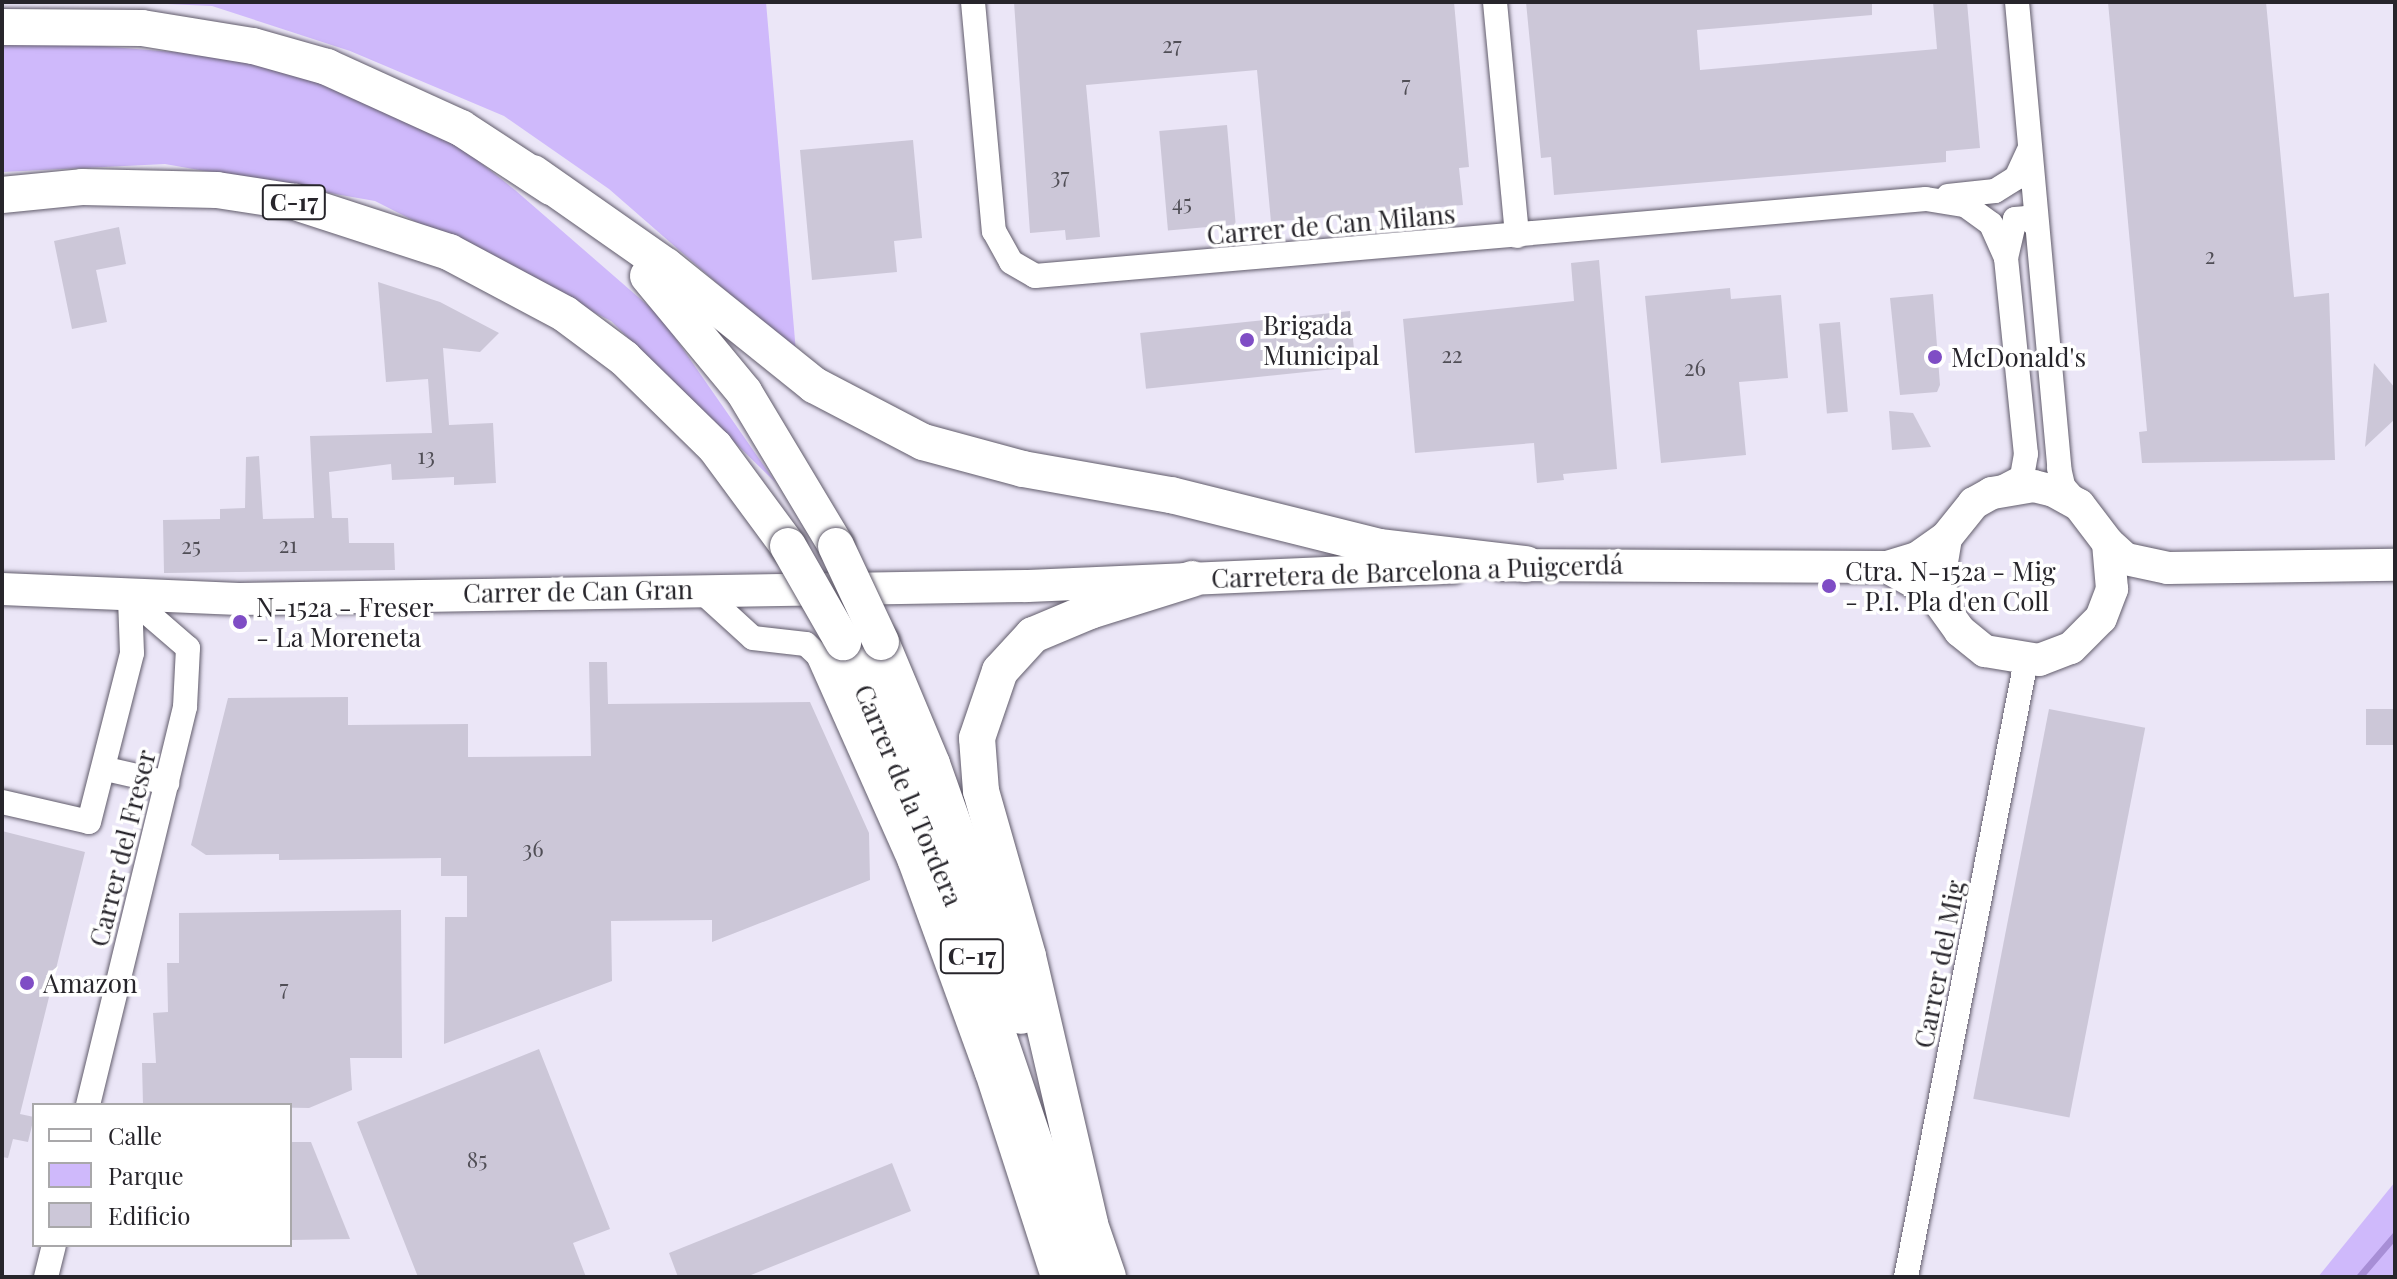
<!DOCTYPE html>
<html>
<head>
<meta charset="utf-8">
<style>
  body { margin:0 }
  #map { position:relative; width:2397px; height:1279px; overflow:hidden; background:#ebe6f7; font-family:"Playfair Display",serif }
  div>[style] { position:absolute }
  .green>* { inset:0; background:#cfb9fb }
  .stream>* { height:7px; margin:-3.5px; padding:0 3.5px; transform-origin:3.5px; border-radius:3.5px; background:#a78ed6 }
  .building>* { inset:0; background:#ccc7d8; transform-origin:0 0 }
  .roads { filter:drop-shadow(0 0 2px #615c6b) drop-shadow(0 0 2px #615c6b) }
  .minor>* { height:24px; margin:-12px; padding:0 12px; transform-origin:12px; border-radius:12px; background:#fff }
  .major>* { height:32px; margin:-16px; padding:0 16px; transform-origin:16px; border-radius:16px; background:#fff }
  .highway>* { height:36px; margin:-18px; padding:0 18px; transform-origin:18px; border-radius:18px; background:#fff }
  .bridges { filter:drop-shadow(0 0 2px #615c6b) drop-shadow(0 0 2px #615c6b) }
  .highway-bridge>* { height:36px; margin:-18px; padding:0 18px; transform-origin:18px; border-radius:18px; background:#fff }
  .dots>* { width:22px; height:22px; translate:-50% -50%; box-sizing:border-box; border:4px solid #fff; border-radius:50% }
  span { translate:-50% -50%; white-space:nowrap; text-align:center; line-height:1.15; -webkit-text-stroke:7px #fff; paint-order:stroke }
  .number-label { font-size:22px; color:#504e56 }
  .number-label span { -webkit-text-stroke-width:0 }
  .shield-label span { padding:2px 6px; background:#fff; border:2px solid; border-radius:6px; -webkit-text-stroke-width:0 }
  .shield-label { font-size:24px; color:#27252b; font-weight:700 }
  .street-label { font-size:26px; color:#27252b }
  .poi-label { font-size:26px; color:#27252b }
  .left { translate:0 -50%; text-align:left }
  .frame { position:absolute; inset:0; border:4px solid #27252b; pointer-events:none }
  .legend { position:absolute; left:32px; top:1103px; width:260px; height:144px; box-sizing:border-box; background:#fff; border:2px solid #a9a8aa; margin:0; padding:10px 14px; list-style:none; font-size:24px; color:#27252b }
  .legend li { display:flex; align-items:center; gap:16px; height:40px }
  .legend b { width:40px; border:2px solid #a9a8aa }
</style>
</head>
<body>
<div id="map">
  <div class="green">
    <div style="clip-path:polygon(122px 2px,766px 2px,796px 352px,609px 189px,504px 116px,350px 51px,212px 6px)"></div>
    <div style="clip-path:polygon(37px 41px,211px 55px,392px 93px,515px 190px,660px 316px,776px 483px,611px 321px,375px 201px,165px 164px,2px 172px,2px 46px)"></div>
    <div style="clip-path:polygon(2395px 1182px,2395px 1277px,2318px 1277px)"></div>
  </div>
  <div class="stream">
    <div style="left:2359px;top:1277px;width:55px;rotate:-49.4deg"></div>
  </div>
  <div class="building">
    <div style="clip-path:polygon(1014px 2px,1454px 2px,1469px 167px,1459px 168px,1463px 205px,1271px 222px,1257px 70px,1086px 85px,1100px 237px,1066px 240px,1065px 230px,1030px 233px)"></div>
    <div style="clip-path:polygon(1526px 2px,1872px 2px,1872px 15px,1697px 30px,1700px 70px,1937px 49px,1933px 2px,1967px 2px,1980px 148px,1946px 151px,1946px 162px,1554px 195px,1551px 157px,1541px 158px)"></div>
    <div style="clip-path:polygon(2108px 2px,2266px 2px,2294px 297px,2329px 293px,2335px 460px,2142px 463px,2139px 432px,2147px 431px)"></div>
    <div style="left:1227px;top:125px;width:100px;height:68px;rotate:85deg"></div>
    <div style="clip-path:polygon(913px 140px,922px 238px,894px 241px,897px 272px,812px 280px,800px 150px)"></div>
    <div style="clip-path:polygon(119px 227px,126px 264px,96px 270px,107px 322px,72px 329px,54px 241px)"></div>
    <div style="clip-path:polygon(1599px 260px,1617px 469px,1563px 474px,1564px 480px,1537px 483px,1534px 443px,1415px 453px,1403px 319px,1574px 301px,1571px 263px)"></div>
    <div style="clip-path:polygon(378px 282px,440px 302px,499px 333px,480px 352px,443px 348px,449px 425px,493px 423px,496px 483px,454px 485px,454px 477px,392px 480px,391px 464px,329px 472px,332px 518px,348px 518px,349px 543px,394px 543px,395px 570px,164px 573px,163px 520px,220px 519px,220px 509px,245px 508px,246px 457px,259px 456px,263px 519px,314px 518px,310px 436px,432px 433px,428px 379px,386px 382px)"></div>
    <div style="clip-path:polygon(1730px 288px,1731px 299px,1781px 295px,1788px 378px,1739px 382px,1746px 455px,1661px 463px,1645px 296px)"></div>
    <div style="clip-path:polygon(1933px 294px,1940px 385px,1937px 392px,1900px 395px,1890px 298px)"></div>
    <div style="left:1350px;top:311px;width:56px;height:211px;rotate:84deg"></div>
    <div style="left:1840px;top:322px;width:90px;height:21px;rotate:85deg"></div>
    <div style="clip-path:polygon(2374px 363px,2395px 388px,2395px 419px,2365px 447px)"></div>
    <div style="clip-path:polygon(1889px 411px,1913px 413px,1931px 447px,1892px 450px)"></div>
    <div style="clip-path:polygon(589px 662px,607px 662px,608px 704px,810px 702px,869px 833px,870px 880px,712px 942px,712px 920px,611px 921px,612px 981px,444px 1044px,445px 917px,467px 917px,467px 876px,441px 876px,441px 858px,279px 860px,279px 854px,206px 855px,191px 845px,228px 698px,348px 697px,348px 725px,468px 724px,468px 757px,591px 756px)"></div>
    <div style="left:2049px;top:709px;width:98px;height:397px;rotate:11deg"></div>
    <div style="left:2366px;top:709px;width:29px;height:36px"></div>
    <div style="clip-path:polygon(2px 831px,85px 852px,20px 1114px,34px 1117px,28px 1142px,13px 1139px,8px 1158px,2px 1157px)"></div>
    <div style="clip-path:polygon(401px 910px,402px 1058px,350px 1058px,352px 1090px,309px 1108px,143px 1105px,142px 1063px,156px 1063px,153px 1013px,168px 1012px,167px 963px,179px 963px,179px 913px)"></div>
    <div style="clip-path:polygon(539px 1049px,610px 1229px,573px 1243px,586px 1277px,418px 1277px,357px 1122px)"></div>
    <div style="clip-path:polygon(290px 1142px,311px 1142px,350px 1239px,290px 1240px)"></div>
    <div style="clip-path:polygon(892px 1163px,911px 1211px,746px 1277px,678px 1277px,669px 1253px)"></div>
  </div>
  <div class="roads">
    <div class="minor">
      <div style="left:973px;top:2px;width:230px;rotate:84.8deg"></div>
      <div style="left:994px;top:231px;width:35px;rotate:61deg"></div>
      <div style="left:1011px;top:262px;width:28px;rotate:30deg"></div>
      <div style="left:1035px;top:276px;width:894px;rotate:-4.94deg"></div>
      <div style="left:1926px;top:199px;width:39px;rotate:9deg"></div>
      <div style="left:1965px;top:205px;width:32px;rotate:36deg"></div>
      <div style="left:1991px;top:224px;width:37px;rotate:66deg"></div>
      <div style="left:2006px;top:258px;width:197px;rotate:84.2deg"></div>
      <div style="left:2026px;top:454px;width:23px;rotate:100deg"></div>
      <div style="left:2022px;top:477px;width:26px;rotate:152deg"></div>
      <div style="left:1495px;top:2px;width:235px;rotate:84.6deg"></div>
      <div style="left:2017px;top:2px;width:468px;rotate:84.8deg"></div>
      <div style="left:2059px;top:468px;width:18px;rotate:77deg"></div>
      <div style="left:2063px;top:486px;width:23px;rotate:49deg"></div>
      <div style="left:1948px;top:196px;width:47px;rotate:-6.1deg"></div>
      <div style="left:1995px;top:191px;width:25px;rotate:-32deg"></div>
      <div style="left:2016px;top:178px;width:31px;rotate:-65deg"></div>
      <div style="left:2006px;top:258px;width:40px;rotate:-77deg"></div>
      <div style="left:2015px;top:219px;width:12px;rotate:-5deg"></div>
      <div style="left:2027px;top:218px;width:13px;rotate:39deg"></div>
      <div style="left:698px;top:588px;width:74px;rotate:42.3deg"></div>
      <div style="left:753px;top:638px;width:53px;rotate:6.5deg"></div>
      <div style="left:806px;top:644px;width:16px;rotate:43deg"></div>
      <div style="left:818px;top:655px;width:227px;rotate:66deg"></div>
      <div style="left:910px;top:862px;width:225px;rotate:70deg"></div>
      <div style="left:987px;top:1073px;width:214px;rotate:72.1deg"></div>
      <div style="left:106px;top:769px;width:63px;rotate:12.9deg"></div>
      <div style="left:2px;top:802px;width:89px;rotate:12.9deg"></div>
      <div style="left:89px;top:822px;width:174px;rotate:-75.7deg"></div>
      <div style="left:132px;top:653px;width:55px;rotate:-92.1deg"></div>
      <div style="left:88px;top:1105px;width:410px;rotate:-76.3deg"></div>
      <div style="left:185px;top:707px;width:59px;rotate:-87.1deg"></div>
      <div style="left:188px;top:648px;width:77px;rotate:-139.2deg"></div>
      <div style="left:46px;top:1277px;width:33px;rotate:-76deg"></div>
      <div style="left:1906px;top:1277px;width:628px;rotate:-78.98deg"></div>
    </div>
    <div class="major">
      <div style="left:2108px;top:543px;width:24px;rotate:42deg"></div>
      <div style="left:2126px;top:559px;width:43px;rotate:12.1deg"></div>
      <div style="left:2168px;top:568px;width:227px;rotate:-0.8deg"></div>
      <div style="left:1501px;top:565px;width:386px;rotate:0.3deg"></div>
      <div style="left:1887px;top:567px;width:31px;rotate:-17deg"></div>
      <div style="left:1917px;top:558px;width:35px;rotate:-35deg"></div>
      <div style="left:1887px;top:567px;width:51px;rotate:29.1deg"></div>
      <div style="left:1932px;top:592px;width:48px;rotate:54.3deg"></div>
      <div style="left:1960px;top:631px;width:32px;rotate:39deg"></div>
      <div style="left:1985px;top:651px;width:55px;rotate:9.5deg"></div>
      <div style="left:2039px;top:660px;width:34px;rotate:-21deg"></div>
      <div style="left:2071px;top:648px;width:42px;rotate:-45deg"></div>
      <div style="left:2101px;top:618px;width:31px;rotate:-69deg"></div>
      <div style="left:2112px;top:589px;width:46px;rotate:-95deg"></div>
      <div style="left:2108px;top:543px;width:48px;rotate:-127.3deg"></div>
      <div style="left:2079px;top:505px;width:29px;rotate:-151deg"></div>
      <div style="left:2054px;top:491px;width:21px;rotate:-166deg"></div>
      <div style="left:2034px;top:486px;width:43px;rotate:170.5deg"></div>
      <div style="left:1992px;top:493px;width:21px;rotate:151deg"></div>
      <div style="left:1974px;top:503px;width:45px;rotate:128.7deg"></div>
      <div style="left:1946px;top:538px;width:43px;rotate:99.5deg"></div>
      <div style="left:1939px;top:580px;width:25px;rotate:79deg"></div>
      <div style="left:2px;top:589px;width:237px;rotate:2.4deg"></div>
      <div style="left:239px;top:599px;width:788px;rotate:-0.95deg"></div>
      <div style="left:1027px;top:586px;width:427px;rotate:-2.5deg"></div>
    </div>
    <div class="highway">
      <div style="left:2px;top:27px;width:140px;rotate:0.4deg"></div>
      <div style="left:142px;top:28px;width:112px;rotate:9.2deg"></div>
      <div style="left:253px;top:46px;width:77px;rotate:15.8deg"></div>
      <div style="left:327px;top:67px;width:147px;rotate:24.5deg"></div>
      <div style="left:461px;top:128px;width:108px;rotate:33.2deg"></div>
      <div style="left:533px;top:173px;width:162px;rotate:35deg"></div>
      <div style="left:666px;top:266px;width:190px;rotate:38.8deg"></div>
      <div style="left:814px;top:385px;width:123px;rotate:27.6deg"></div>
      <div style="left:923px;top:442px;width:104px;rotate:15.1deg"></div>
      <div style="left:1023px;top:469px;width:150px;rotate:10deg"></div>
      <div style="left:1171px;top:495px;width:214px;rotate:14deg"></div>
      <div style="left:1379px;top:547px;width:148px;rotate:6.6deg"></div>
      <div style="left:2px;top:195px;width:80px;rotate:-5.7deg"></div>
      <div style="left:82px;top:187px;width:135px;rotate:1.3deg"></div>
      <div style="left:217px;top:190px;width:79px;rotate:8.7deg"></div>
      <div style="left:295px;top:202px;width:162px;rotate:18deg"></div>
      <div style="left:449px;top:252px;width:132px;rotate:28.1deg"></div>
      <div style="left:565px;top:314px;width:74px;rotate:36.7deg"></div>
      <div style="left:624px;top:358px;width:127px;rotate:44.4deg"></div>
      <div style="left:715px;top:447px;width:123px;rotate:53.6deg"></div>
      <div style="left:648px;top:276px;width:151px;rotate:50.4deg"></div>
      <div style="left:744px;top:392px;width:179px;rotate:59.1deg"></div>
      <div style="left:843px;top:642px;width:254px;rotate:66.6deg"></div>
      <div style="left:944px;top:875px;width:424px;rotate:71.3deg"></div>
      <div style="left:881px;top:642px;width:132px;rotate:67.3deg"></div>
      <div style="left:932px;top:764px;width:267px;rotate:70.5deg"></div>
      <div style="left:1082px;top:1201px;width:80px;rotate:71.1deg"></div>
      <div style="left:1090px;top:1223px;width:274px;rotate:-103.1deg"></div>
      <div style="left:1028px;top:956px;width:172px;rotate:-105.9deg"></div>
      <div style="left:981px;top:791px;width:53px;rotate:-94.3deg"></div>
      <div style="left:977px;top:738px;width:71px;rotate:-71.1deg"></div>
      <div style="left:1000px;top:671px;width:49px;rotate:-47.5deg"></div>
      <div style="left:1033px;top:635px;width:62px;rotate:-22.8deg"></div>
      <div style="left:1090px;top:611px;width:107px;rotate:-17.4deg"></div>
    </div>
  </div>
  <div class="bridges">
    <div class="highway-bridge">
      <div style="left:788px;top:546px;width:111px;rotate:60.2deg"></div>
      <div style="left:836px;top:546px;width:106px;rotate:64.9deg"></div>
    </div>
  </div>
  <div class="dots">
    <div style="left:1247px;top:340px;background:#7f4dc5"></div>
    <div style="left:1935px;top:357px;background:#7f4dc5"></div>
    <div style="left:1829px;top:586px;background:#7f4dc5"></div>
    <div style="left:240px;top:622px;background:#7f4dc5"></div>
    <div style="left:27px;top:983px;background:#7f4dc5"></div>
  </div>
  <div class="number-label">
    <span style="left:1172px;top:45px">27</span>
    <span style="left:1406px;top:84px">7</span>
    <span style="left:1060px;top:176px">37</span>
    <span style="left:1182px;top:203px">45</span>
    <span style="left:2210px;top:256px">2</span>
    <span style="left:1452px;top:355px">22</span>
    <span style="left:1695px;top:368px">26</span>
    <span style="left:426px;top:456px">13</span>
    <span style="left:288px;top:545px">21</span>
    <span style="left:191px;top:546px">25</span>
    <span style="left:533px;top:849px">36</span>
    <span style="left:284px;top:988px">7</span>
    <span style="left:477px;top:1160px">85</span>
  </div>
  <div class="shield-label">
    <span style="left:294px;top:202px">C-17</span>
    <span style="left:972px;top:956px">C-17</span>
  </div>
  <div class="street-label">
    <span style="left:1331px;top:224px;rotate:-5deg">Carrer de Can Milans</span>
    <span style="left:1417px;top:571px;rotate:-2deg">Carretera de Barcelona a Puigcerdá</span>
    <span style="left:578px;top:591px;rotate:-1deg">Carrer de Can Gran</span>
    <span style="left:909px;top:795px;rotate:67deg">Carrer de la Tordera</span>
    <span style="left:122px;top:848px;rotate:-76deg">Carrer del Freser</span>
    <span style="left:1939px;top:964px;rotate:-79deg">Carrer del Mig</span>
  </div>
  <div class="poi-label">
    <span class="left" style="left:1263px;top:340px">Brigada<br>Municipal</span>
    <span class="left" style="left:1951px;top:357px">McDonald's</span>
    <span class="left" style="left:1845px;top:586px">Ctra. N-152a - Mig<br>- P.I. Pla d'en Coll</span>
    <span class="left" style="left:256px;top:622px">N-152a - Freser<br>- La Moreneta</span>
    <span class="left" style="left:43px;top:983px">Amazon</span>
  </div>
  <div class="frame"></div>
  <ul class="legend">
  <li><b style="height:10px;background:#fff"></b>Calle</li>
  <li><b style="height:22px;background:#cfb9fb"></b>Parque</li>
  <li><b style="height:22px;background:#ccc7d8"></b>Edificio</li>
  </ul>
</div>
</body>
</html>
